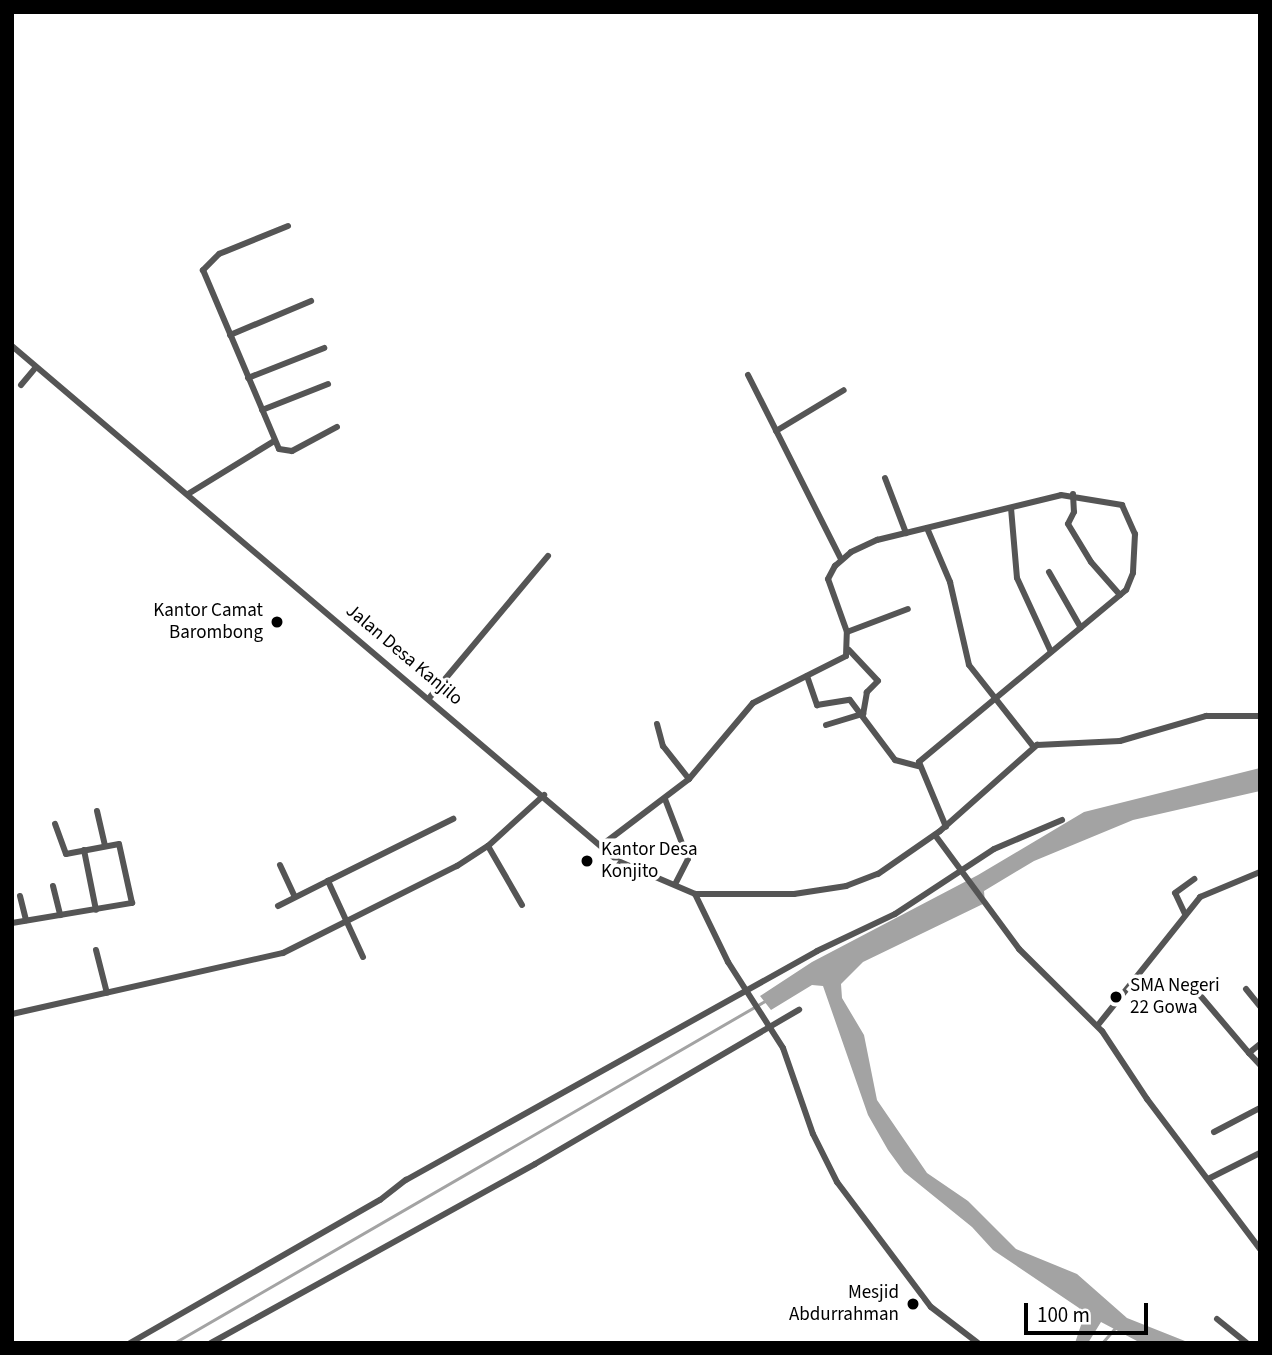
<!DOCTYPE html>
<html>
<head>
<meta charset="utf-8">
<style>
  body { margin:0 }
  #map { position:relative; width:1272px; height:1355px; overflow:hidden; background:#fff; font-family:"Source Sans 3",sans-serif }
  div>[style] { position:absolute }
  .water>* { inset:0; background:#a3a3a3 }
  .stream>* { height:2.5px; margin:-1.25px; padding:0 1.25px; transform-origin:1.25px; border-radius:1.25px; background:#a3a3a3 }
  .minor>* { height:6px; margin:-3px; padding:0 3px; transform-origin:3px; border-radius:3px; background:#555 }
  .dots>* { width:19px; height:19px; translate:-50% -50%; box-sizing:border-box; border:4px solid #fff; border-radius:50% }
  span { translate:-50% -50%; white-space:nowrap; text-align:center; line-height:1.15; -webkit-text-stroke:7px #fff; paint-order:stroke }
  .poi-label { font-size:19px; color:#000 }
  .right { translate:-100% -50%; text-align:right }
  .left { translate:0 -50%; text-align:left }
  .street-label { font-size:19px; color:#000 }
  .frame { position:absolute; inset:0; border:14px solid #000; pointer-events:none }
  .scale { position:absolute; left:1024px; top:1303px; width:124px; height:32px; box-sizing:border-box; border:4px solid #000; border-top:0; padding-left:9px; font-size:21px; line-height:24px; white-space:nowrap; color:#000; -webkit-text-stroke:5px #fff; paint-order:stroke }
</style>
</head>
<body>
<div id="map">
  <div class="water">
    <div style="clip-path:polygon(1260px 768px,1260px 791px,1133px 820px,1034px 861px,984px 891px,985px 903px,863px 962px,841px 984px,842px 998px,864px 1035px,877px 1100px,927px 1173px,968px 1201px,1016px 1249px,1077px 1274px,1127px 1318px,1190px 1343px,1137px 1341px,1101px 1322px,1088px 1343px,1075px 1343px,1082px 1322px,1079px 1308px,993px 1250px,972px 1227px,904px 1172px,888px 1150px,868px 1115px,823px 986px,812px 985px,771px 1010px,760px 996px,812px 962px,978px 875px,1084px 812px)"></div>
  </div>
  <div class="stream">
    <div style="left:174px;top:1343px;width:683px;rotate:-30.06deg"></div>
    <div style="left:1102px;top:1343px;width:21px;rotate:-49deg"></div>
  </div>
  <div class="minor">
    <div style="left:288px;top:226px;width:74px;rotate:157.9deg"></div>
    <div style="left:219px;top:254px;width:23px;rotate:135deg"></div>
    <div style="left:203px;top:270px;width:194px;rotate:67deg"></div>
    <div style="left:279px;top:449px;width:13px;rotate:9deg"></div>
    <div style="left:292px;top:451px;width:51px;rotate:-28.1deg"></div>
    <div style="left:230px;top:335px;width:88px;rotate:-22.8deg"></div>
    <div style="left:12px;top:346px;width:795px;rotate:40.36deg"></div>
    <div style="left:618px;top:861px;width:84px;rotate:23.2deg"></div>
    <div style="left:695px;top:894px;width:76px;rotate:64.1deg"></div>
    <div style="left:728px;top:962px;width:102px;rotate:57.4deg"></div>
    <div style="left:783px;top:1048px;width:91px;rotate:70.8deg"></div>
    <div style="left:813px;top:1134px;width:54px;rotate:63.4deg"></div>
    <div style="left:837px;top:1182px;width:156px;rotate:53.1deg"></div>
    <div style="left:931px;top:1307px;width:59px;rotate:37.5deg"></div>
    <div style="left:748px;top:375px;width:206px;rotate:63.2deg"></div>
    <div style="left:248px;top:378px;width:82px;rotate:-21.5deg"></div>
    <div style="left:21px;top:385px;width:23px;rotate:-50deg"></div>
    <div style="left:262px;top:410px;width:71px;rotate:-21.5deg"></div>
    <div style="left:776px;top:431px;width:79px;rotate:-31.1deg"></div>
    <div style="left:885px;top:478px;width:59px;rotate:69.1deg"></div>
    <div style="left:188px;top:494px;width:101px;rotate:-31.6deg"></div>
    <div style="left:1073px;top:494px;width:18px;rotate:87deg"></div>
    <div style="left:1074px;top:512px;width:13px;rotate:117deg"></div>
    <div style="left:1068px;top:524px;width:44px;rotate:58.8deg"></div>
    <div style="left:1091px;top:562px;width:44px;rotate:48.7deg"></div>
    <div style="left:1011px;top:508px;width:70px;rotate:85.1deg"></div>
    <div style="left:1017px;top:578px;width:81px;rotate:65.3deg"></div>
    <div style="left:927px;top:528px;width:59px;rotate:66.9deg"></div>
    <div style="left:950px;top:582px;width:85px;rotate:77.1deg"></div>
    <div style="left:969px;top:665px;width:103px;rotate:51.7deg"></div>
    <div style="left:1049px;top:572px;width:64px;rotate:60.3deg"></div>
    <div style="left:847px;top:632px;width:65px;rotate:-20.7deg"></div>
    <div style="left:849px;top:650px;width:42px;rotate:46.9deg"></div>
    <div style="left:878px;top:681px;width:16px;rotate:135deg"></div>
    <div style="left:867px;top:692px;width:22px;rotate:100deg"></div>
    <div style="left:807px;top:676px;width:31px;rotate:71deg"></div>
    <div style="left:817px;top:705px;width:33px;rotate:-9deg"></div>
    <div style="left:850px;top:700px;width:75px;rotate:53.1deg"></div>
    <div style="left:895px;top:760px;width:24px;rotate:15deg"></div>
    <div style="left:430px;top:697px;width:184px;rotate:-50.1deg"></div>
    <div style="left:657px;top:724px;width:23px;rotate:75deg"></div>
    <div style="left:663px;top:746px;width:42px;rotate:51.8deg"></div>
    <div style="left:826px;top:725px;width:39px;rotate:-17deg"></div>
    <div style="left:665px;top:799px;width:64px;rotate:69deg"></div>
    <div style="left:688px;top:859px;width:28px;rotate:117deg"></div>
    <div style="left:97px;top:811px;width:35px;rotate:77deg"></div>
    <div style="left:935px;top:835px;width:142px;rotate:53.6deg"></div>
    <div style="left:1019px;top:949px;width:117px;rotate:44.7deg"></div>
    <div style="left:1102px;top:1031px;width:82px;rotate:56.5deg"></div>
    <div style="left:1147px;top:1099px;width:188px;rotate:53deg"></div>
    <div style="left:602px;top:845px;width:109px;rotate:-37.2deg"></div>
    <div style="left:689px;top:779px;width:99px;rotate:-49.9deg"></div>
    <div style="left:753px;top:703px;width:104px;rotate:-26.8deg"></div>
    <div style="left:846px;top:656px;width:24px;rotate:-88deg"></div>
    <div style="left:847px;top:632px;width:56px;rotate:-109.7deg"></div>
    <div style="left:828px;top:579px;width:15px;rotate:-62deg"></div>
    <div style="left:835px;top:566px;width:21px;rotate:-41deg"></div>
    <div style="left:851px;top:552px;width:29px;rotate:-25deg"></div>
    <div style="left:877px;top:540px;width:189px;rotate:-13.7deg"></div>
    <div style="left:1061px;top:495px;width:62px;rotate:9.3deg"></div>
    <div style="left:1122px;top:505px;width:32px;rotate:66deg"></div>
    <div style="left:1135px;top:534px;width:39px;rotate:93deg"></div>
    <div style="left:1133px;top:573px;width:18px;rotate:112deg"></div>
    <div style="left:1126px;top:590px;width:269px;rotate:140.3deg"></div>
    <div style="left:919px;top:762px;width:70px;rotate:67.4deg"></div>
    <div style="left:488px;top:846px;width:68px;rotate:60deg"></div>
    <div style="left:84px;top:850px;width:61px;rotate:78.7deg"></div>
    <div style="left:280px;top:865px;width:35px;rotate:65deg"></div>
    <div style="left:53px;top:886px;width:30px;rotate:76deg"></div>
    <div style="left:695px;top:894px;width:99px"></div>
    <div style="left:794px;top:894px;width:53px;rotate:-8.7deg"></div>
    <div style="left:846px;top:886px;width:34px;rotate:-21deg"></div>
    <div style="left:878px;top:874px;width:75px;rotate:-34.7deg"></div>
    <div style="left:940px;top:831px;width:130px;rotate:-41.6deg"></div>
    <div style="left:1037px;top:745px;width:83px;rotate:-2.8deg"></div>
    <div style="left:1120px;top:741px;width:90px;rotate:-16.2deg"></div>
    <div style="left:1206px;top:716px;width:54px"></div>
    <div style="left:20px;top:896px;width:25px;rotate:76deg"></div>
    <div style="left:278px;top:906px;width:56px;rotate:-26.6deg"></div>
    <div style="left:1185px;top:914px;width:23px;rotate:-115deg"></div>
    <div style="left:1175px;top:893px;width:24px;rotate:-36deg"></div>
    <div style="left:12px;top:923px;width:122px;rotate:-9.5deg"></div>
    <div style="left:132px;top:903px;width:60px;rotate:-102.4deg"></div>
    <div style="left:119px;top:844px;width:54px;rotate:169.3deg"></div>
    <div style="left:66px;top:854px;width:32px;rotate:-110deg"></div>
    <div style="left:96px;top:950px;width:44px;rotate:75.7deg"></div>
    <div style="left:363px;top:957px;width:84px;rotate:-114.7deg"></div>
    <div style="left:328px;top:881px;width:140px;rotate:-26.4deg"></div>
    <div style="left:1193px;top:987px;width:87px;rotate:49.7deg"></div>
    <div style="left:1246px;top:989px;width:22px;rotate:51deg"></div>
    <div style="left:12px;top:1014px;width:278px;rotate:-12.7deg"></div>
    <div style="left:283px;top:953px;width:195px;rotate:-26.6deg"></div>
    <div style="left:457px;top:866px;width:37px;rotate:-33deg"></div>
    <div style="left:488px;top:846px;width:76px;rotate:-42.3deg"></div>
    <div style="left:1098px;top:1025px;width:164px;rotate:-51.4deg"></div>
    <div style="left:1200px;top:897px;width:65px;rotate:-22.6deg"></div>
    <div style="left:1260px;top:1044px;width:14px;rotate:141deg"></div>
    <div style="left:1249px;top:1053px;width:16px;rotate:47deg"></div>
    <div style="left:1214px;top:1132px;width:52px;rotate:-27.6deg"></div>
    <div style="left:1208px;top:1179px;width:58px;rotate:-26.6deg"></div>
    <div style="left:1217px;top:1319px;width:38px;rotate:39deg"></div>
    <div style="left:130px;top:1343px;width:288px;rotate:-29.8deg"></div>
    <div style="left:380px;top:1200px;width:33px;rotate:-38deg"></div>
    <div style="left:406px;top:1180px;width:470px;rotate:-29.1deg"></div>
    <div style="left:817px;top:951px;width:86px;rotate:-25.4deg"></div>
    <div style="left:895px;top:914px;width:118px;rotate:-33.3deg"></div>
    <div style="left:994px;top:849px;width:74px;rotate:-23.1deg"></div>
    <div style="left:211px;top:1343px;width:370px;rotate:-28.9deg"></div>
    <div style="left:535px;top:1164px;width:306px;rotate:-30.3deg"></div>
  </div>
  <div class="dots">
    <div style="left:277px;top:622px;background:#000"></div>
    <div style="left:587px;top:861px;background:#000"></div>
    <div style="left:1116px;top:997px;background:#000"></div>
    <div style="left:913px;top:1304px;background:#000"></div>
  </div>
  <div class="poi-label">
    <span class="right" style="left:263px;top:622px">Kantor Camat<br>Barombong</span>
    <span class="left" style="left:601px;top:861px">Kantor Desa<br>Konjito</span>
    <span class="left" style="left:1130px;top:997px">SMA Negeri<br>22 Gowa</span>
    <span class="right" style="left:899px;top:1304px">Mesjid<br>Abdurrahman</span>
  </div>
  <div class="street-label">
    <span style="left:404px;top:655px;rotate:40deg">Jalan Desa Kanjilo</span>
  </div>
  <div class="frame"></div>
  <div class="scale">100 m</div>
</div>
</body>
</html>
